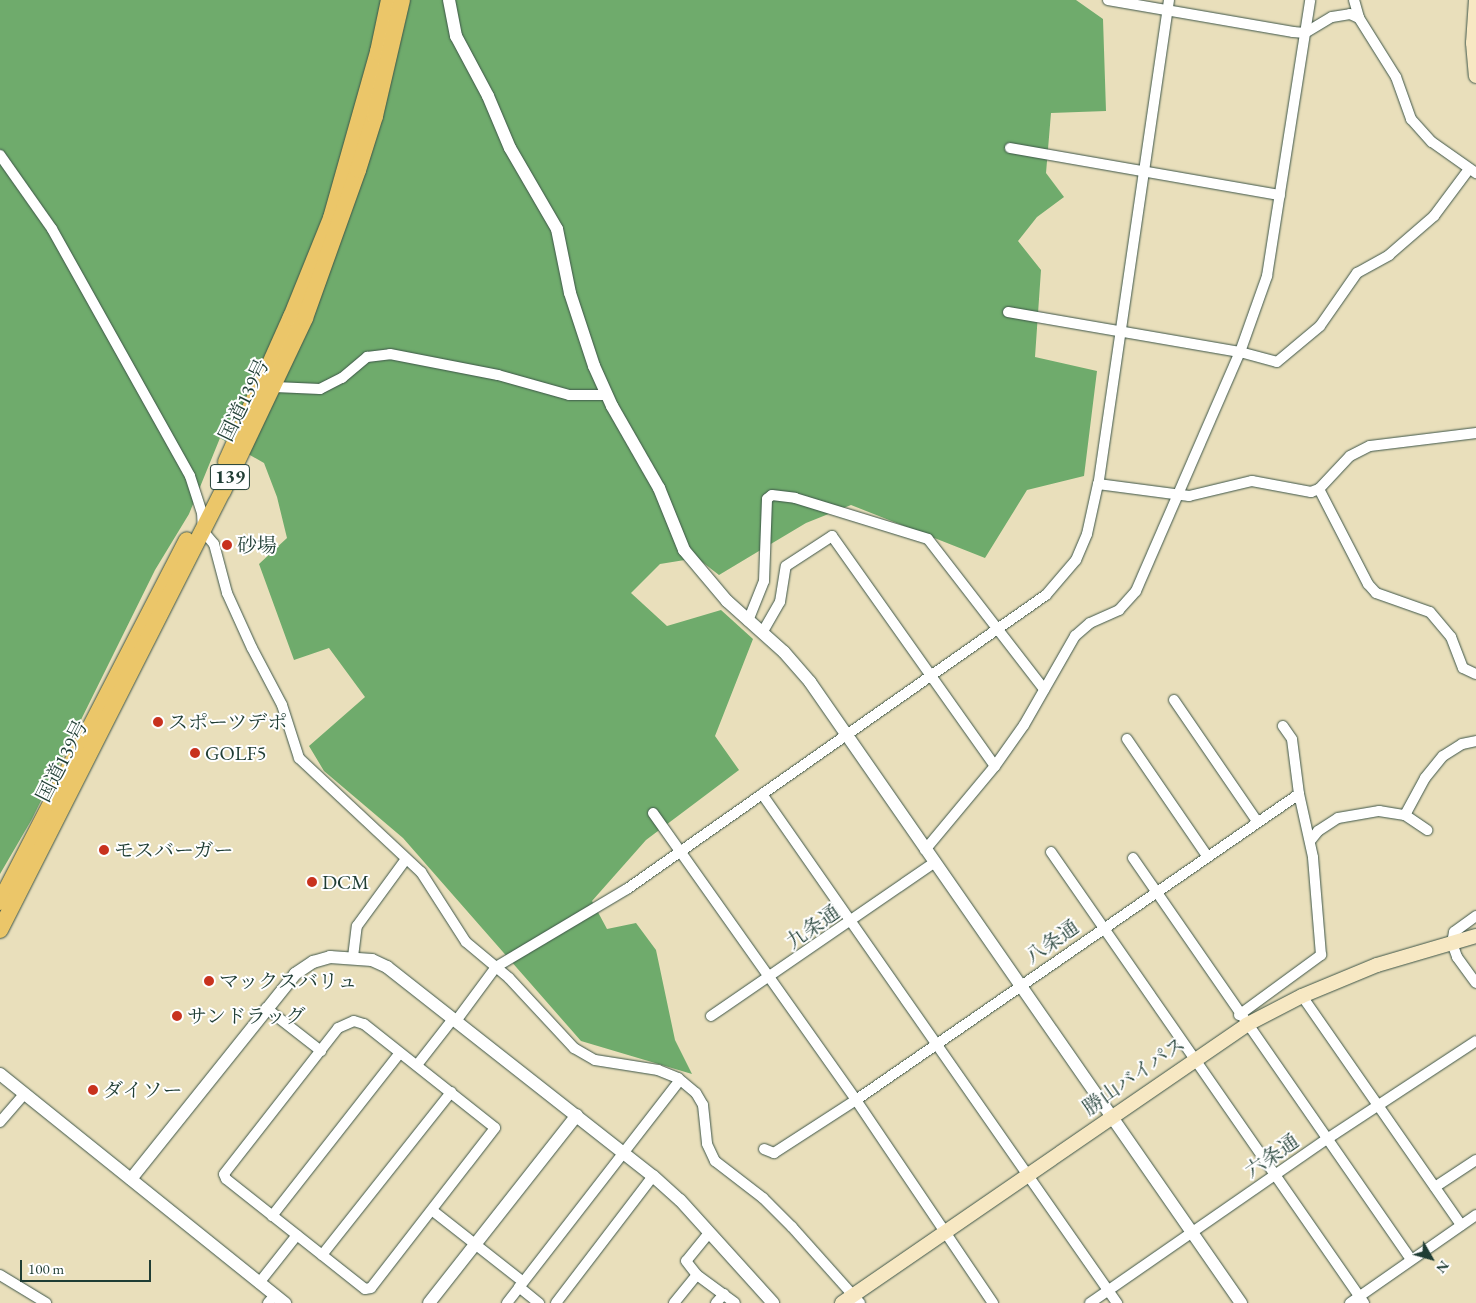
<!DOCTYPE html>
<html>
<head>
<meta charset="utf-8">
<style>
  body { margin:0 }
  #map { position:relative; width:1476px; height:1303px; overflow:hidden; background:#e9dfbb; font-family:"EB Garamond","Noto Serif JP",serif }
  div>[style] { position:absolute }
  .forest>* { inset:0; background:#6fab6c }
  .roads { filter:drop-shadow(0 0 1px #3d5548) drop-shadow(0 0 1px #3d5548) }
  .minor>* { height:10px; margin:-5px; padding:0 5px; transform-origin:5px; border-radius:5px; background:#fff }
  .tertiary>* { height:12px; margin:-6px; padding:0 6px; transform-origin:6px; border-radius:6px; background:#fff }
  .secondary>* { height:14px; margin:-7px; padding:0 7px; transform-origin:7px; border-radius:7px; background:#f7e8c3 }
  .trunk>* { height:16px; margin:-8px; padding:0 8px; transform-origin:8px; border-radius:8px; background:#ebc669 }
  .dots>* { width:14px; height:14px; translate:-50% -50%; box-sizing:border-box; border:2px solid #fff; border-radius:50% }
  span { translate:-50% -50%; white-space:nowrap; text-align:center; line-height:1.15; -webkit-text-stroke:4px #fff; paint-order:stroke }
  .shield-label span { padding:1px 4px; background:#fff; border:1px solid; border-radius:4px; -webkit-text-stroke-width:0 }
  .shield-label { font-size:19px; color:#1f3d34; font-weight:700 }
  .street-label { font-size:20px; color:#1f3d34 }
  .poi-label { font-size:20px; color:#1f3d34 }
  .left { translate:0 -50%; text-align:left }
  .north { position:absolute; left:1406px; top:1233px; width:50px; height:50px; -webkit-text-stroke:4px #fff; paint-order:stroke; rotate:128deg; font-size:14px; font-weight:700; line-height:20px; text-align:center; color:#1f3d34 }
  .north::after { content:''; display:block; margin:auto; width:18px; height:22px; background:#1f3d34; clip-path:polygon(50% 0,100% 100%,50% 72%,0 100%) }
  .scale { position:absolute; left:20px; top:1260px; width:131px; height:22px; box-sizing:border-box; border:2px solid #1f3d34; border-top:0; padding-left:6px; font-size:15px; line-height:18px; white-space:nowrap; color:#1f3d34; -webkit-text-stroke:4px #fff; paint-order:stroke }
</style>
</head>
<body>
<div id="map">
  <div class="forest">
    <div style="clip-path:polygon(0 0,1076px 0,1103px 19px,1106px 111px,1051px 113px,1046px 173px,1064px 197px,1037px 217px,1018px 241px,1041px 270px,1035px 357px,1097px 371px,1084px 476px,1027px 490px,985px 558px,851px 505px,806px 523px,719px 575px,697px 558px,660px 564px,631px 593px,667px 626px,721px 610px,753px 639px,715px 736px,739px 770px,646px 840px,592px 901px,607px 929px,636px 923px,656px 950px,675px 1040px,692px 1074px,581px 1041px,403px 838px,324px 771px,309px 746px,365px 697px,329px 648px,294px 660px,259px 564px,287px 538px,277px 497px,264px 463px,220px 438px,189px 514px,155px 570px,32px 819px,0 874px)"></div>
  </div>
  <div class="roads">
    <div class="minor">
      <div style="left:1108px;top:0;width:188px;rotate:9.8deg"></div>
      <div style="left:1293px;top:32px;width:12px;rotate:5deg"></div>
      <div style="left:1305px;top:33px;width:31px;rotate:-31deg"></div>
      <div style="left:1332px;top:17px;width:18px;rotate:-9deg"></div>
      <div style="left:1350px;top:14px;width:10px;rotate:24deg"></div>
      <div style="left:1359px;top:18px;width:70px;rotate:57.9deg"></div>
      <div style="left:1396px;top:77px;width:45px;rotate:70.3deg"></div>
      <div style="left:1411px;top:119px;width:31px;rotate:48deg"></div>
      <div style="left:1432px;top:142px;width:54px;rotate:35.2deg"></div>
      <div style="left:1169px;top:0;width:489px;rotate:98.3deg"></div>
      <div style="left:1098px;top:484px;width:92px;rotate:7.5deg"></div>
      <div style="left:1189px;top:496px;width:65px;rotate:-13.4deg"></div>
      <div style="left:1252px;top:481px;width:60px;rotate:10.6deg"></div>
      <div style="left:1311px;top:492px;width:9px;rotate:-21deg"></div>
      <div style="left:1319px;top:489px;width:45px;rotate:-46.8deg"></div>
      <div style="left:1350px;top:456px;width:22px;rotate:-27deg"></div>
      <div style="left:1370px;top:446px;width:107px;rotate:-7deg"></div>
      <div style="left:1354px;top:0;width:19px;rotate:74deg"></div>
      <div style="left:1010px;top:148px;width:274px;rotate:9.9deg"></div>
      <div style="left:0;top:155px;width:90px;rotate:54.9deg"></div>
      <div style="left:52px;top:229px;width:283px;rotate:60.8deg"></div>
      <div style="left:190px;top:476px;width:38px;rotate:72deg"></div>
      <div style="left:202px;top:512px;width:19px;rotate:87deg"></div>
      <div style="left:203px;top:531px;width:17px;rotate:50deg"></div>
      <div style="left:214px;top:544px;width:51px;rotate:75.1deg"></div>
      <div style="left:227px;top:593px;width:60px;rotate:65.6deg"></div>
      <div style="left:252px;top:648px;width:64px;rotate:62.2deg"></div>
      <div style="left:282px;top:705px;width:56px;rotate:72.2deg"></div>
      <div style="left:299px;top:758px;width:167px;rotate:43.1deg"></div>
      <div style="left:421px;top:872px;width:83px;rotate:57.3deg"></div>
      <div style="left:466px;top:942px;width:56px;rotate:39.9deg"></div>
      <div style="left:509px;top:978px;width:96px;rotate:47.1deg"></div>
      <div style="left:574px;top:1048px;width:24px;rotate:30deg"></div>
      <div style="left:595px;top:1060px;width:64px;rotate:9deg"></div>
      <div style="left:658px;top:1070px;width:22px;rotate:22deg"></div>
      <div style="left:678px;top:1078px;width:23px;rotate:40deg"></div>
      <div style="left:696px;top:1093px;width:14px;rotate:60deg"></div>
      <div style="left:703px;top:1105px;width:39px;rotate:84deg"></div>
      <div style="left:707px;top:1144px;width:19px;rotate:65deg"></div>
      <div style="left:715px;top:1161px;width:61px;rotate:37.6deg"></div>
      <div style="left:763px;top:1198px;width:41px;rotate:45deg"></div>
      <div style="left:792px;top:1227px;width:102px;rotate:48.2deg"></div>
      <div style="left:1008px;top:312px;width:235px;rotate:9.8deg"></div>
      <div style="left:1240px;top:352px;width:38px;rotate:15deg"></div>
      <div style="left:1277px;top:362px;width:56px;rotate:-39.9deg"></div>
      <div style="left:1320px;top:326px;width:65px;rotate:-55.1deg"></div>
      <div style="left:1357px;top:273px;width:37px;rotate:-29deg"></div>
      <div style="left:1389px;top:255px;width:60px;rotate:-40.9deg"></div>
      <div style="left:1434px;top:216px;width:59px;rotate:-53.3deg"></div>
      <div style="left:275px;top:387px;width:45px;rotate:2.5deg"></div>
      <div style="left:320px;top:389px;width:25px;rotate:-27deg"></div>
      <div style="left:342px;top:378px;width:33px;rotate:-40deg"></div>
      <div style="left:367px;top:357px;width:23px;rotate:-7deg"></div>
      <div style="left:390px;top:354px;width:110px;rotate:11deg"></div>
      <div style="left:498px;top:375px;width:74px;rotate:15.7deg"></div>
      <div style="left:569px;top:395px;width:38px"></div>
      <div style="left:1319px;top:489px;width:107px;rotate:62.7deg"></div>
      <div style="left:1368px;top:584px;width:12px;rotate:48deg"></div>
      <div style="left:1376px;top:593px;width:57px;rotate:19.4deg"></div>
      <div style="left:1430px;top:612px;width:33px;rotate:50deg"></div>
      <div style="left:1451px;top:637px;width:33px;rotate:69deg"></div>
      <div style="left:1463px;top:668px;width:14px;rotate:25deg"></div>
      <div style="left:748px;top:621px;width:43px;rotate:-68.2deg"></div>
      <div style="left:764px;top:581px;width:82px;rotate:-87.9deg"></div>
      <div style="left:767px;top:499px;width:6px;rotate:-39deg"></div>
      <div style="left:772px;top:495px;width:23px;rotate:7deg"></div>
      <div style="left:795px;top:498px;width:139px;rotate:17.1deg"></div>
      <div style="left:928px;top:539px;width:190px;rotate:52.3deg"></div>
      <div style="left:762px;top:633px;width:36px;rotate:-60deg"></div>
      <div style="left:780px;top:602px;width:36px;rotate:-81deg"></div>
      <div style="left:786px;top:566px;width:55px;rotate:-33.1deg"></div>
      <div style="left:832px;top:536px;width:282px;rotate:54.7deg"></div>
      <div style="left:1174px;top:700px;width:147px;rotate:55.6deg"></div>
      <div style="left:1127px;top:739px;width:142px;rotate:55.6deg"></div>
      <div style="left:762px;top:794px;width:621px;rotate:55.11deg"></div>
      <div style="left:653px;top:813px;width:352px;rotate:54.7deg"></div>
      <div style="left:856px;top:1100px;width:245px;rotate:56deg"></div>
      <div style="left:1405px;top:815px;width:42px;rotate:-61.6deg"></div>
      <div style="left:1425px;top:778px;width:28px;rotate:-51deg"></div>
      <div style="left:1443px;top:756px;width:22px;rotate:-32deg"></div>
      <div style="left:1462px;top:744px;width:14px;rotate:-12deg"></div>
      <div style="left:1310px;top:841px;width:13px;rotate:-51deg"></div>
      <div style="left:1318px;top:831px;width:24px;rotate:-33deg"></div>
      <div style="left:1338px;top:818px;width:42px;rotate:-9.7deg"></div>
      <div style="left:1379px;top:811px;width:26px;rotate:9deg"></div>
      <div style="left:1405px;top:815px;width:27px;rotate:34deg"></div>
      <div style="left:925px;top:850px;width:109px;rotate:-50.2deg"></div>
      <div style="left:995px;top:766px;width:50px;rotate:-54.7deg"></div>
      <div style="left:1024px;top:725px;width:103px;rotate:-60.2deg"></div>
      <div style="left:1075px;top:636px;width:20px;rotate:-41deg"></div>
      <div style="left:1090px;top:623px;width:32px;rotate:-24deg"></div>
      <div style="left:1119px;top:610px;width:25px;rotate:-48deg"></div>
      <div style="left:1136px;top:591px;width:261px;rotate:-66.5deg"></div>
      <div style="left:1240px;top:352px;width:81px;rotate:-70.4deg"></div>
      <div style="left:1267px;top:276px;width:279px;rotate:-81.1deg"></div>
      <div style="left:1051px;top:852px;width:549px;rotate:55.24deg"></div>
      <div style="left:1133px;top:858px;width:488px;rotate:55.3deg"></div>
      <div style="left:1476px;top:916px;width:27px;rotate:144deg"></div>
      <div style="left:1454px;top:932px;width:11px;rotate:100deg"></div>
      <div style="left:1452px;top:943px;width:15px;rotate:70deg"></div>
      <div style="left:1457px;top:957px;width:32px;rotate:54deg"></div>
      <div style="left:353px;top:957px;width:31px;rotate:-83deg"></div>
      <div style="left:357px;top:926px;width:83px;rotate:-53.8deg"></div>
      <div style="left:1302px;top:996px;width:279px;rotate:55.2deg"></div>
      <div style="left:266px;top:1008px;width:70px;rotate:38deg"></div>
      <div style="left:1239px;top:1015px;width:102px;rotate:-36.2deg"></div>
      <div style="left:1321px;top:955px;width:98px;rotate:-94.7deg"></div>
      <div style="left:1313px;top:857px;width:65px;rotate:-102.5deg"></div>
      <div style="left:711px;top:1016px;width:270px;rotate:-34.5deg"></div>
      <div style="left:354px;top:1021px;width:10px;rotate:17deg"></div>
      <div style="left:364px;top:1024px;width:167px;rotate:38.4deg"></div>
      <div style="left:495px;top:1128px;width:202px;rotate:127.8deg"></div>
      <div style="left:371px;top:1288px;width:6px;rotate:171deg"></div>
      <div style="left:365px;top:1289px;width:177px;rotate:-141.6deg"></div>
      <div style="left:226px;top:1179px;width:5px;rotate:-112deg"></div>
      <div style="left:224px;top:1174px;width:185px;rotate:-52deg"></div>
      <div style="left:338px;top:1028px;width:17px;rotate:-24deg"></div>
      <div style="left:456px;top:1021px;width:67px;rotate:-53.5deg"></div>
      <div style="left:496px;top:967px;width:152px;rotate:-30.8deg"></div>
      <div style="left:627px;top:889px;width:512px;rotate:-35.06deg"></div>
      <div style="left:1046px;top:595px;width:46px;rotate:-49.4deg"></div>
      <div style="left:1076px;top:560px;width:28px;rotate:-67deg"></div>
      <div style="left:1087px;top:534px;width:51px;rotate:-77.6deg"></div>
      <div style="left:417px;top:1065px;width:58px;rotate:-52deg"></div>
      <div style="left:0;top:1122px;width:38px;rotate:-49deg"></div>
      <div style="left:764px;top:1149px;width:11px;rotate:22deg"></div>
      <div style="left:774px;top:1153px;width:98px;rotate:-32.9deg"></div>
      <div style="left:856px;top:1100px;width:538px;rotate:-34.63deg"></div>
      <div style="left:1299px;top:794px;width:55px;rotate:-97.3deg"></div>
      <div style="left:1292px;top:739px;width:16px;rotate:-125deg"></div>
      <div style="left:1435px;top:1187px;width:49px;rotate:-33.4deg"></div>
      <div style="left:433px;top:1211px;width:113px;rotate:38.2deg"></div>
      <div style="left:272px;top:1216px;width:207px;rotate:-51.9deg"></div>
      <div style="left:709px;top:1233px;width:36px;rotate:129deg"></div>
      <div style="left:686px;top:1261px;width:18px;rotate:52deg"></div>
      <div style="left:697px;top:1275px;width:47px;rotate:36.4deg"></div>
      <div style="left:322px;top:1255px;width:208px;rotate:-51.6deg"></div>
      <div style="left:0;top:1275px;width:54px;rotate:31.3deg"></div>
      <div style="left:259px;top:1283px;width:61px;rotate:-51.6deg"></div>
      <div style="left:519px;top:1287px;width:26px;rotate:39deg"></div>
      <div style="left:268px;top:1303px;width:11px;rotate:-49deg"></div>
      <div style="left:507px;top:1303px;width:282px;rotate:-52.2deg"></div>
      <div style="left:556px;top:1303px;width:160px;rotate:-52.6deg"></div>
      <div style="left:674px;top:1303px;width:36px;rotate:-51deg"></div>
      <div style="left:716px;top:1303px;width:12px;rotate:-48deg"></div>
      <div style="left:1090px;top:1303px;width:288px;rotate:-34.7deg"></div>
      <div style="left:1327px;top:1139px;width:178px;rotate:-33.3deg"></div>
      <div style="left:1350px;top:1303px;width:154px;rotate:-34.9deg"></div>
    </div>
    <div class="tertiary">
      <div style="left:449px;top:0;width:37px;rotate:79deg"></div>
      <div style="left:456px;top:36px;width:68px;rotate:61.9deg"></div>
      <div style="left:488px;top:96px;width:56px;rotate:67.1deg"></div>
      <div style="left:510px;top:148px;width:94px;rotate:59.9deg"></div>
      <div style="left:557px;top:229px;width:65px;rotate:78.5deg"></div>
      <div style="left:570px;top:293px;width:77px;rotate:71.8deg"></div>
      <div style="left:594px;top:366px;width:44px;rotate:65.8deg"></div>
      <div style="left:612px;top:406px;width:95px;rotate:60.2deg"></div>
      <div style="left:659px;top:488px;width:67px;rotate:68deg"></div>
      <div style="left:684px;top:550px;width:67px;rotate:49.9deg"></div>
      <div style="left:727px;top:601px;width:76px;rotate:41.8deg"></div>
      <div style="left:784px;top:652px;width:40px;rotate:49deg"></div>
      <div style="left:810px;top:682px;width:756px;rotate:55.24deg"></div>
      <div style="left:0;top:1074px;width:366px;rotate:38.8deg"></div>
      <div style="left:131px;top:1179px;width:263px;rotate:-51.3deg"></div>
      <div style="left:295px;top:974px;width:22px;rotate:-34deg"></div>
      <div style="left:313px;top:962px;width:18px;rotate:-16deg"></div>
      <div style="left:330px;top:957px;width:42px;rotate:4.1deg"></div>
      <div style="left:372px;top:960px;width:17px;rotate:25deg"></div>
      <div style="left:387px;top:967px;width:338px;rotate:38.2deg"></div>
      <div style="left:653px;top:1176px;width:36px;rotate:42deg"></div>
      <div style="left:680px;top:1200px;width:139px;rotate:47.9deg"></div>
      <div style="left:429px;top:1303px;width:239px;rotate:-51.8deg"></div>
    </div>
    <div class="secondary">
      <div style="left:1476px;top:0;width:43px;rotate:94deg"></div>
      <div style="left:1473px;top:43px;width:33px;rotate:85deg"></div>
      <div style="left:842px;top:1303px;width:490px;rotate:-34.5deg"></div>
      <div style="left:1246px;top:1025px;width:63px;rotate:-27.4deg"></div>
      <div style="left:1302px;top:996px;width:81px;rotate:-22.5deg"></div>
      <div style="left:1377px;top:965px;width:103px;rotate:-16.3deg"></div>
    </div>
    <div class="trunk">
      <div style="left:226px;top:462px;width:159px;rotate:-65.9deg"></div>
      <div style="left:291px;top:317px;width:107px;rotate:-68deg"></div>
      <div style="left:331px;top:218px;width:173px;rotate:-74.2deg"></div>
      <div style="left:378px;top:52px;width:53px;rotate:-78.1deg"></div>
      <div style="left:0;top:902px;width:407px;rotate:-62.7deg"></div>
      <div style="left:0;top:930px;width:492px;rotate:-63.1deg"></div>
      <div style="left:223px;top:491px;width:191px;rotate:-64.6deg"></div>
      <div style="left:305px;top:318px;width:157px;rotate:-70.3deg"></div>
      <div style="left:358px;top:170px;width:57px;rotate:-72.5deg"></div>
      <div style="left:375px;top:116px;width:119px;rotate:-76.9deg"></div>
    </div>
  </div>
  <div class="dots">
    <div style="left:227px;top:545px;background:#c8321e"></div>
    <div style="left:158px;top:722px;background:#c8321e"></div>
    <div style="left:195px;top:753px;background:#c8321e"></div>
    <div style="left:104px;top:850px;background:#c8321e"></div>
    <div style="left:312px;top:882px;background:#c8321e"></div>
    <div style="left:209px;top:981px;background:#c8321e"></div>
    <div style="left:177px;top:1016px;background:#c8321e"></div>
    <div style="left:93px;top:1090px;background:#c8321e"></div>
  </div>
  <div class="shield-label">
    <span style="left:230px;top:477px">139</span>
  </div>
  <div class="street-label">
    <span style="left:244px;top:400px;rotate:-64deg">国道139号</span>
    <span style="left:62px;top:761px;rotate:-63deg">国道139号</span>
    <span style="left:813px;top:927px;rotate:-35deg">九条通</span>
    <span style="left:1052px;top:942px;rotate:-35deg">八条通</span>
    <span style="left:1134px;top:1076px;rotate:-35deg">勝山バイパス</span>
    <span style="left:1272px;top:1156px;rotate:-35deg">六条通</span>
  </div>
  <div class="poi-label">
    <span class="left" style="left:237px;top:545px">砂場</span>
    <span class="left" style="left:168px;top:722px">スポーツデポ</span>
    <span class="left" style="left:205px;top:753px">GOLF5</span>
    <span class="left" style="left:114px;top:850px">モスバーガー</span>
    <span class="left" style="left:322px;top:882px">DCM</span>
    <span class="left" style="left:219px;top:981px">マックスバリュ</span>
    <span class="left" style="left:187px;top:1016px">サンドラッグ</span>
    <span class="left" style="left:103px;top:1090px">ダイソー</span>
  </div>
  <div class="north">N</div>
  <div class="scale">100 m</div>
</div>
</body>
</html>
